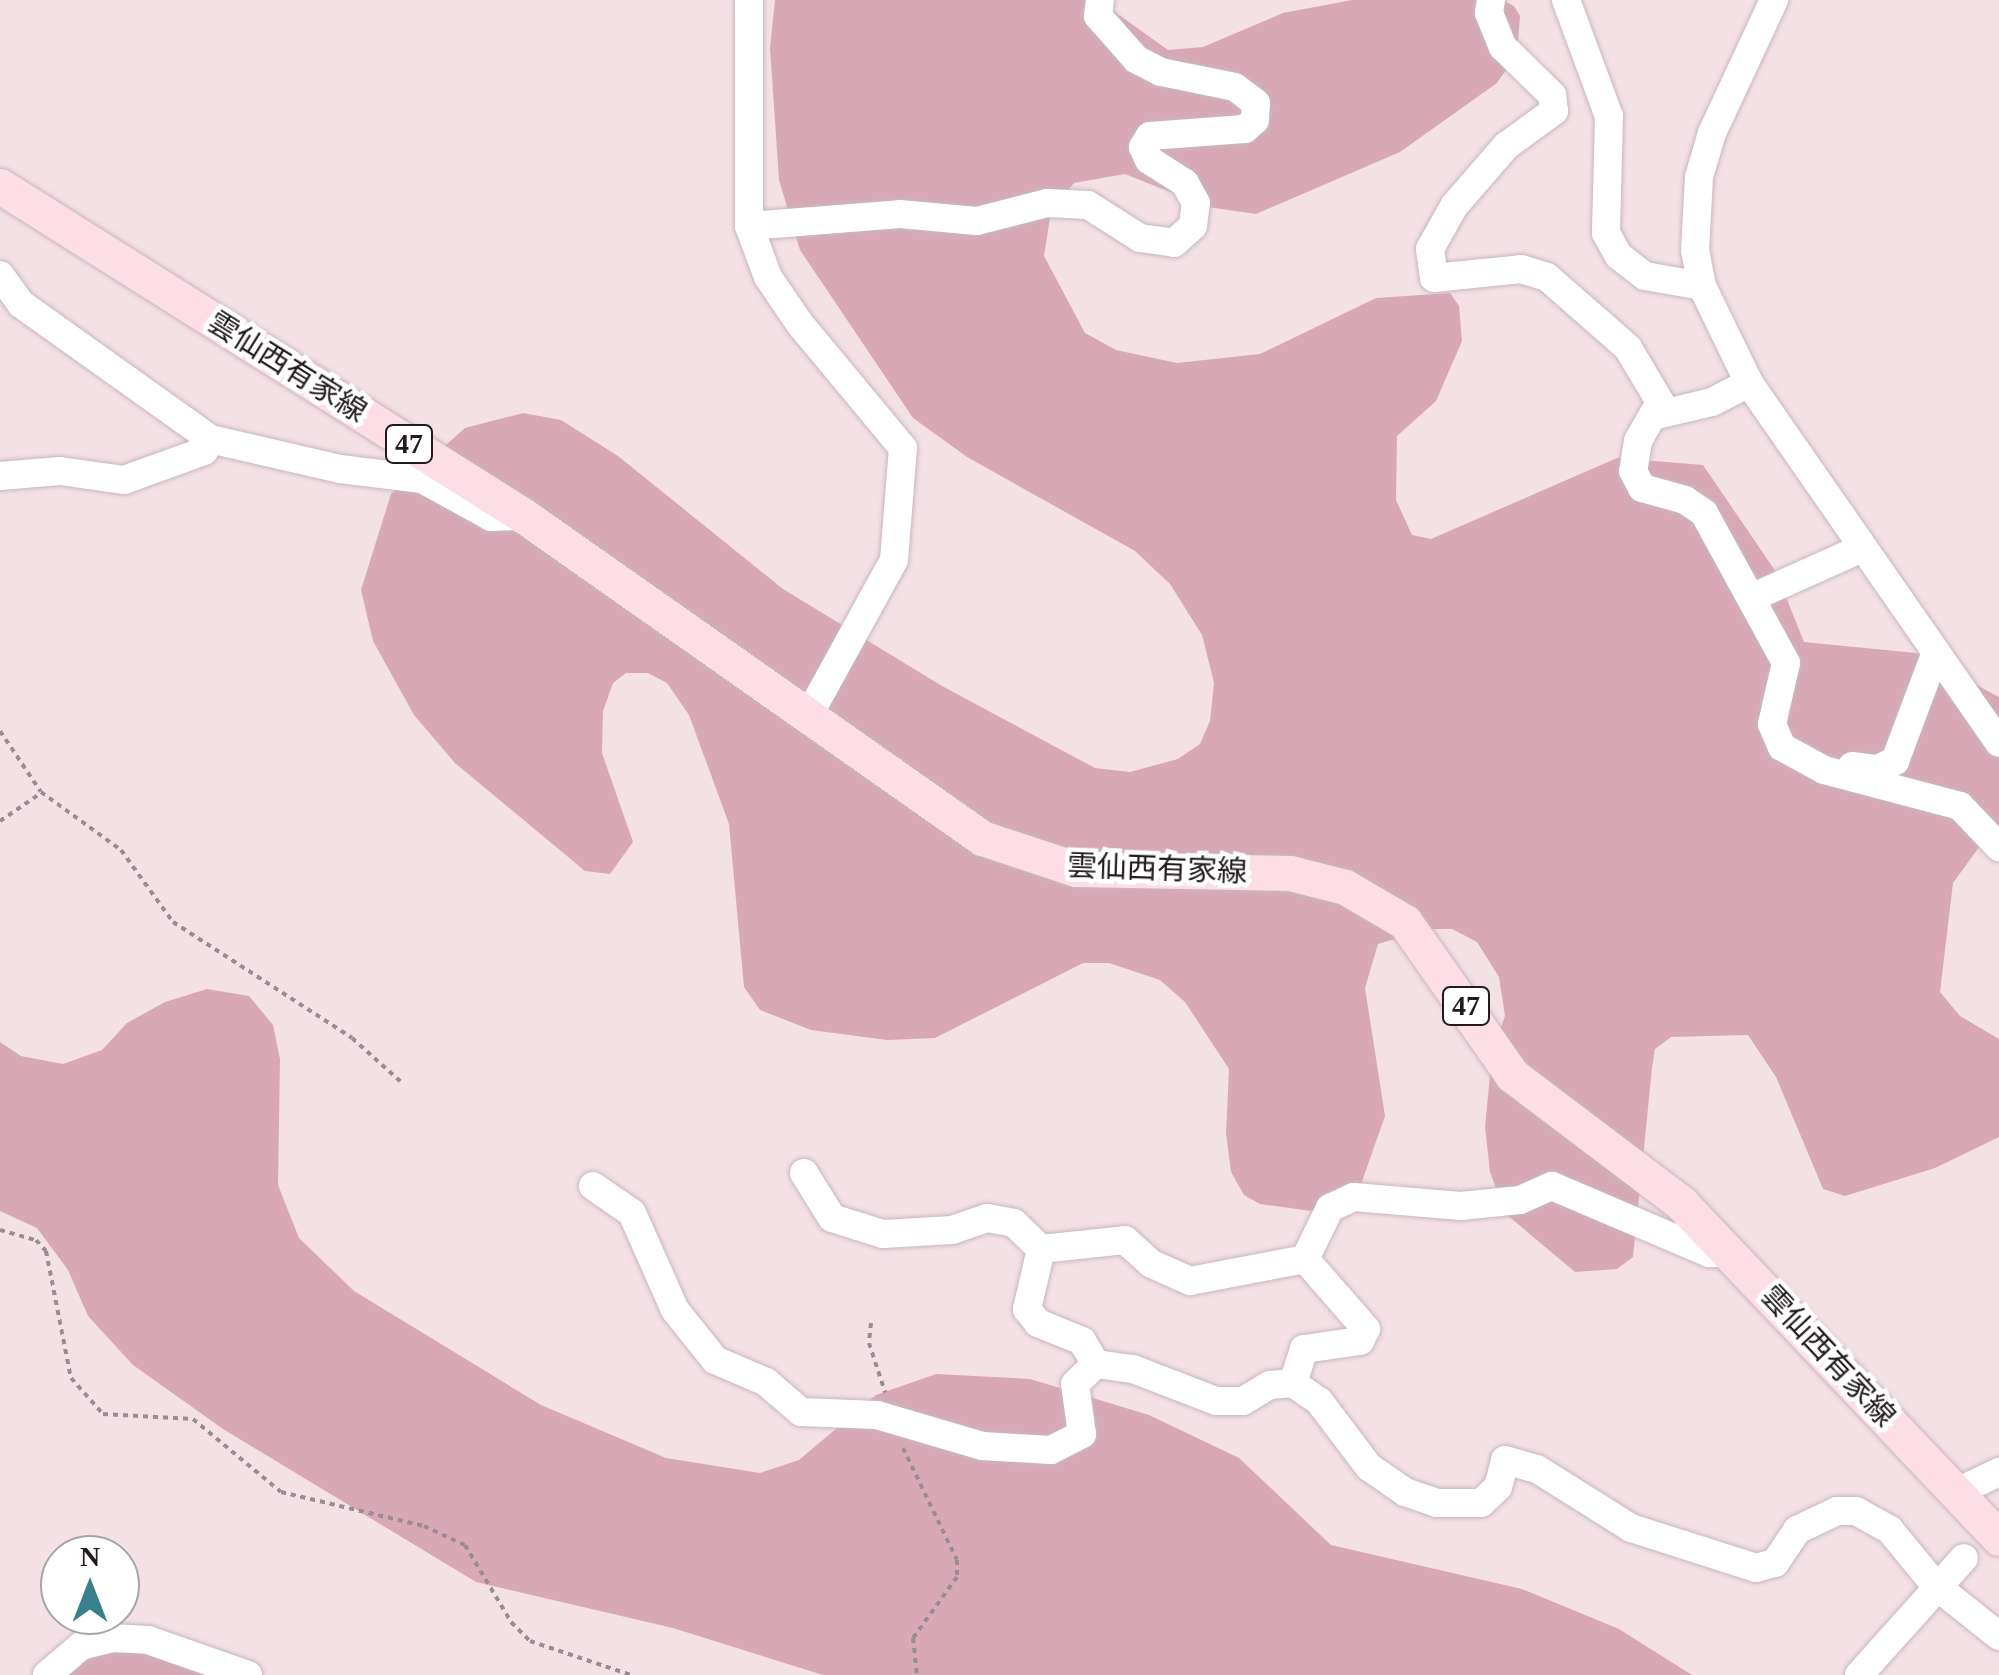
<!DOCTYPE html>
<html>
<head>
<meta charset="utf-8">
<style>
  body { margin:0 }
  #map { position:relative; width:1999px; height:1675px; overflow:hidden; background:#f3e1e6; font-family:"Times New Roman","Noto Sans JP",serif }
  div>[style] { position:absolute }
  .green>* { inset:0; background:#d8a8b6 }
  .path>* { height:4px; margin-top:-2px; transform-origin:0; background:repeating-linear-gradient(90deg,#9a8d91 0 5px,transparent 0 10px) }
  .roads { filter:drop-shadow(0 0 2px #c8b7bc) drop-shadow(0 0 2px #c8b7bc) }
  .minor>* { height:28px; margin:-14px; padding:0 14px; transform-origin:14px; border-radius:14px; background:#fff }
  .major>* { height:35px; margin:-17.5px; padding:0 17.5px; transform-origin:17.5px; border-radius:17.5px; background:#fddde6 }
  span { translate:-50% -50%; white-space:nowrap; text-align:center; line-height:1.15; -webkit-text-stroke:9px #fff; paint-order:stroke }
  .shield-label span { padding:2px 8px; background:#fff; border:2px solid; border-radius:8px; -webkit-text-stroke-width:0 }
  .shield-label { font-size:28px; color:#211b1c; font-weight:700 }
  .street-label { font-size:30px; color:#211b1c }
  .north { position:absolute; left:40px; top:1535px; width:100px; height:100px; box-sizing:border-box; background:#fff; border:2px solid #a6a4a4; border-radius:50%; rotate:0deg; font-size:28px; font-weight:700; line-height:40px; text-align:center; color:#211b1c }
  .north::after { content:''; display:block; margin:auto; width:35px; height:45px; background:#397f8c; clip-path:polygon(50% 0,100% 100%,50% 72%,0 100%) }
</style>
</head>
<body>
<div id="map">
  <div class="green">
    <div style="clip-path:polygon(775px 0,1098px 0,1168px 50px,1203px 47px,1283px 13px,1352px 0,1502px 0,1514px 6px,1520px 16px,1517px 54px,1497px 83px,1400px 152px,1256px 214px,1208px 207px,1125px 174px,1074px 183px,1051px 211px,1044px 256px,1085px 333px,1116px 350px,1177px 363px,1260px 354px,1376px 298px,1450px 293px,1459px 306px,1462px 341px,1436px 401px,1397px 436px,1396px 500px,1412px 535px,1431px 539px,1617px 458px,1703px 465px,1776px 572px,1804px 642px,1916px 653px,1999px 697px,1999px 838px,1982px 843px,1953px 883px,1940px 992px,1960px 1016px,1999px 1039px,1999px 1137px,1935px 1168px,1845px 1196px,1823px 1189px,1776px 1077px,1748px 1035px,1671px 1037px,1655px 1049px,1652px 1068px,1633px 1257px,1617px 1269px,1575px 1272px,1506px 1214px,1490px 1172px,1485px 1127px,1492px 1054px,1505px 1016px,1499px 977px,1477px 942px,1452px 929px,1429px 929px,1378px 944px,1365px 988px,1385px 1116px,1359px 1190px,1311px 1211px,1260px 1204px,1244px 1195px,1231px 1172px,1226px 1134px,1229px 1069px,1185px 1002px,1160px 980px,1109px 963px,1083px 963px,935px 1038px,887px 1040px,811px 1030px,760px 1010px,744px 987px,729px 824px,689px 715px,667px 683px,648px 673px,626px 673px,613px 683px,603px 711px,602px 753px,633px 842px,610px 874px,585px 871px,455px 763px,414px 715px,373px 641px,361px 590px,391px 494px,465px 428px,523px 413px,561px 420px,618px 456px,783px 589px,942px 686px,1095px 768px,1130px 772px,1178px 759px,1200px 744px,1210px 721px,1214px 683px,1202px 635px,1170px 584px,1135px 551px,967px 457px,913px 418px,800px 250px,779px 180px,770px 48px)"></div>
    <div style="clip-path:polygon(207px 989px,249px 996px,273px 1025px,280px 1059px,278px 1185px,299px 1238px,354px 1291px,541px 1405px,666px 1458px,760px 1473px,799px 1460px,876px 1395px,936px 1374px,1030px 1379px,1149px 1415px,1239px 1458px,1331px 1545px,1522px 1589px,1619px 1629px,1692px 1675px,823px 1675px,673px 1628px,476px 1582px,223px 1429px,133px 1365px,88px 1316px,68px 1270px,37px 1228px,0 1211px,0 1042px,21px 1056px,63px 1064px,102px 1050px,127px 1023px,165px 1002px)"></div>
    <div style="clip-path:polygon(152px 1650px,220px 1675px,57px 1675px,89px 1651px)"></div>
  </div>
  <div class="path">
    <div style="left:0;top:731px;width:73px;rotate:56.1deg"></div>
    <div style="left:41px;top:792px;width:99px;rotate:35.9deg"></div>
    <div style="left:121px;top:850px;width:89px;rotate:54.2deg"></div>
    <div style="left:173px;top:922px;width:213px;rotate:32.9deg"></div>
    <div style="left:352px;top:1038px;width:66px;rotate:41.9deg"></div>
    <div style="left:0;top:821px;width:50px;rotate:-34.3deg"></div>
    <div style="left:0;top:1230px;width:37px;rotate:16deg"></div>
    <div style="left:36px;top:1240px;width:15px;rotate:48deg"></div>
    <div style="left:46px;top:1251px;width:129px;rotate:78.9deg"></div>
    <div style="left:71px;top:1378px;width:48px;rotate:48.4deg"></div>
    <div style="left:103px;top:1414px;width:90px;rotate:3.2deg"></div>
    <div style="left:193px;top:1419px;width:114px;rotate:39.7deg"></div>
    <div style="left:281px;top:1492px;width:147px;rotate:13.4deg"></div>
    <div style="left:424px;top:1526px;width:45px;rotate:24.9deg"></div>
    <div style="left:465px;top:1545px;width:90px;rotate:59.1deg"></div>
    <div style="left:511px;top:1622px;width:27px;rotate:45deg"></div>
    <div style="left:530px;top:1641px;width:107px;rotate:18.6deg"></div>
    <div style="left:871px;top:1323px;width:20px;rotate:96deg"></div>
    <div style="left:869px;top:1343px;width:52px;rotate:71.9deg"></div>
    <div style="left:903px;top:1448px;width:124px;rotate:64.3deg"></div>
    <div style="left:957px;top:1560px;width:17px;rotate:90deg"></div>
    <div style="left:957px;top:1577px;width:75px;rotate:125.8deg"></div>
    <div style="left:913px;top:1638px;width:37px;rotate:84deg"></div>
  </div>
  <div class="roads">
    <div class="minor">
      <div style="left:749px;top:0;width:226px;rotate:90deg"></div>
      <div style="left:749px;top:226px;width:54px;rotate:69.6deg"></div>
      <div style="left:768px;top:277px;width:57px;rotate:55.8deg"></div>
      <div style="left:800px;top:324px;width:161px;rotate:50.3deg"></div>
      <div style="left:903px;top:448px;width:112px;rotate:94.6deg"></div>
      <div style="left:894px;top:560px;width:180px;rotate:118.8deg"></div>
      <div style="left:1491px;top:0;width:13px;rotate:99deg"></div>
      <div style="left:1489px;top:13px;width:37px;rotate:68deg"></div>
      <div style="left:1503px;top:47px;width:69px;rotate:44.4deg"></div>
      <div style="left:1552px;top:95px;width:16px;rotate:83deg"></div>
      <div style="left:1554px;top:111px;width:59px;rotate:143.9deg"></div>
      <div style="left:1506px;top:146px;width:79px;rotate:130.9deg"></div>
      <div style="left:1454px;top:206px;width:49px;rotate:119.2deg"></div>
      <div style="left:1430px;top:249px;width:29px;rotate:82deg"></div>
      <div style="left:1434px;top:278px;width:87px;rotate:-5.9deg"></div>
      <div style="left:1521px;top:269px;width:27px;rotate:17deg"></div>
      <div style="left:1547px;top:277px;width:108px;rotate:41.2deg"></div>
      <div style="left:1628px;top:348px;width:63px;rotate:59.3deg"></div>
      <div style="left:1660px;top:402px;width:45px;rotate:119.4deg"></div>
      <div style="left:1638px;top:441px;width:30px;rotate:99deg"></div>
      <div style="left:1633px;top:471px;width:19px;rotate:62deg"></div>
      <div style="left:1642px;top:488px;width:45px;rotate:15.6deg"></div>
      <div style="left:1685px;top:500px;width:23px;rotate:34deg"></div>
      <div style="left:1704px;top:513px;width:171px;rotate:61.3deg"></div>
      <div style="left:1786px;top:663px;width:63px;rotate:102.9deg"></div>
      <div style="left:1772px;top:724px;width:25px;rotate:67deg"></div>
      <div style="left:1782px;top:747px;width:48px;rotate:28.7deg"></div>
      <div style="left:1824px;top:770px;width:141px;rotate:14.8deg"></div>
      <div style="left:1960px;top:806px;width:57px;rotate:46.4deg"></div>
      <div style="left:1566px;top:0;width:124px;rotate:69.7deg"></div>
      <div style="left:1609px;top:116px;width:117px;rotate:91.5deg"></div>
      <div style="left:1606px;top:233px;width:26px;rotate:61deg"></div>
      <div style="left:1619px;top:256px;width:33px;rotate:38deg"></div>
      <div style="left:1645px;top:276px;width:58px;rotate:10deg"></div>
      <div style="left:1774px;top:0;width:147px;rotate:115deg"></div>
      <div style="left:1712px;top:133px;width:46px;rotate:106.5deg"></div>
      <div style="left:1699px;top:177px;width:73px;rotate:93.1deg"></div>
      <div style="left:1695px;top:250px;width:37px;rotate:79deg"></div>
      <div style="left:1702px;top:286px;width:108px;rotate:64.1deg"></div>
      <div style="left:1749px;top:383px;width:438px;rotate:55.2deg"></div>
      <div style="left:749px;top:226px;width:151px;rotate:-4.5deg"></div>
      <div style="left:900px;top:214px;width:77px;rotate:5.2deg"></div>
      <div style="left:977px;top:221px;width:72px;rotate:-14.4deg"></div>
      <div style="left:1047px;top:203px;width:41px;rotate:2.8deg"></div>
      <div style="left:1088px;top:205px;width:62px;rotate:32.4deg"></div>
      <div style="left:1140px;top:238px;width:34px;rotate:8deg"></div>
      <div style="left:1174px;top:243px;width:25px;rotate:-42deg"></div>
      <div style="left:1193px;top:226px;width:23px;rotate:-83deg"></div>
      <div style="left:1196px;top:203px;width:23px;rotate:-119deg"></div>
      <div style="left:1185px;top:183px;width:43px;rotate:-147.4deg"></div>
      <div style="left:1149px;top:160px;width:14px;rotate:-115deg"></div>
      <div style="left:1143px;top:147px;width:13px;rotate:-58deg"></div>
      <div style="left:1150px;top:136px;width:95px;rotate:-4.2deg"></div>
      <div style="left:1245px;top:129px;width:13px;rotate:-42deg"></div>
      <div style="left:1255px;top:120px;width:17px;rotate:-87deg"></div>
      <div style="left:1256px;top:103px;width:26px;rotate:-143deg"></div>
      <div style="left:1235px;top:87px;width:76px;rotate:-168.5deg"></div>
      <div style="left:1161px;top:72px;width:28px;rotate:-153deg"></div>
      <div style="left:1136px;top:59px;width:57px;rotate:-131.5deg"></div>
      <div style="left:1098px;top:16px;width:16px;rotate:-83deg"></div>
      <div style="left:0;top:275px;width:36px;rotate:54deg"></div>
      <div style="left:21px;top:304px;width:232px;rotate:35.5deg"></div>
      <div style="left:210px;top:439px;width:133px;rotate:13deg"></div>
      <div style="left:340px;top:469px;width:83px;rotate:7deg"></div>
      <div style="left:422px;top:479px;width:79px;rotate:28.8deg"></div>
      <div style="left:491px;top:517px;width:33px;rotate:-2deg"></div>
      <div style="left:1657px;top:415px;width:57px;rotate:-13.3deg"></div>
      <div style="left:1712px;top:402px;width:42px;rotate:-27.2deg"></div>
      <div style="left:0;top:476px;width:60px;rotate:-4.8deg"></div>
      <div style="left:60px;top:471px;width:65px;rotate:8deg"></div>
      <div style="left:124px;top:480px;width:85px;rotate:-19.9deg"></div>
      <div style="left:204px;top:451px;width:13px;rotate:-63deg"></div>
      <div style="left:1751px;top:598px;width:122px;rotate:-24.2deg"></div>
      <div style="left:1852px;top:766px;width:25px;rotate:7deg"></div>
      <div style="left:1877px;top:769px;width:20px;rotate:-24deg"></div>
      <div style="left:1895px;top:761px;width:116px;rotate:-69.4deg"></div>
      <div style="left:804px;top:1173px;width:53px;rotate:58.1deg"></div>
      <div style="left:832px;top:1218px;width:53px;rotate:17.4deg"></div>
      <div style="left:883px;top:1234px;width:69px;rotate:-3.3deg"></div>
      <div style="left:952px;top:1230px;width:37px;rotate:-19deg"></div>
      <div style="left:987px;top:1218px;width:27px;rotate:10deg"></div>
      <div style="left:1014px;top:1223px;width:37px;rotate:44deg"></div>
      <div style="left:1041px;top:1249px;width:84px;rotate:-6.1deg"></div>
      <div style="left:1125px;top:1240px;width:36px;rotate:42deg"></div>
      <div style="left:1152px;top:1264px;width:42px;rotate:24.1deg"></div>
      <div style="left:1190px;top:1281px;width:117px;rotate:-10.8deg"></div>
      <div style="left:1305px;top:1259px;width:57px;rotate:-63.9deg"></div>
      <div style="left:1330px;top:1208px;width:26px;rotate:-25deg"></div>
      <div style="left:1354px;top:1197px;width:107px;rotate:4.8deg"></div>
      <div style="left:1461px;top:1206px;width:59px;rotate:-5.8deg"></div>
      <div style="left:1520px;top:1200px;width:35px;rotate:-24deg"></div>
      <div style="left:1552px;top:1186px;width:171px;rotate:23.1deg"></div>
      <div style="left:1709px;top:1253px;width:23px"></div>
      <div style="left:593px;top:1186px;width:47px;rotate:34.7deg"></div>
      <div style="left:632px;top:1213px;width:106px;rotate:66.1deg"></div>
      <div style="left:675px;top:1310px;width:64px;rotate:51.3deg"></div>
      <div style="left:715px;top:1360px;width:56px;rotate:23.3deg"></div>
      <div style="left:766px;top:1382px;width:46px;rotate:40.6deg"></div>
      <div style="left:801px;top:1412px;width:76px;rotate:2.3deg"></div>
      <div style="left:877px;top:1415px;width:109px;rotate:16.4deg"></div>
      <div style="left:982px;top:1446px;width:69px;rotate:3.3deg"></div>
      <div style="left:1051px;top:1450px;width:35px;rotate:-27deg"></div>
      <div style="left:1082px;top:1434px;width:50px;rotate:-98deg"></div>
      <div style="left:1075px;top:1384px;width:29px;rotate:-44deg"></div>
      <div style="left:1096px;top:1364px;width:37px;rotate:8deg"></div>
      <div style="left:1133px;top:1369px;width:89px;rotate:21.1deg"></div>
      <div style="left:1216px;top:1401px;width:27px"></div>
      <div style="left:1243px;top:1401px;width:31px;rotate:-31deg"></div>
      <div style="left:1270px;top:1385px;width:23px;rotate:-5deg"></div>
      <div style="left:1293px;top:1383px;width:32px;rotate:35deg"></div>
      <div style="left:1319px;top:1401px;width:83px;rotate:52.9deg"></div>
      <div style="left:1369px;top:1467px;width:44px;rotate:34.8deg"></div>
      <div style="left:1405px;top:1492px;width:34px;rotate:19deg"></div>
      <div style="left:1437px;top:1503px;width:44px"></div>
      <div style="left:1481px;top:1503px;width:23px;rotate:-43deg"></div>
      <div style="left:1498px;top:1487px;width:28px;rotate:-75deg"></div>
      <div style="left:1505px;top:1460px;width:33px;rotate:16deg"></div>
      <div style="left:1537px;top:1469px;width:111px;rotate:32.1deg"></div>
      <div style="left:1631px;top:1528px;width:131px;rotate:17.7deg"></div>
      <div style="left:1756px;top:1568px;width:20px;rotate:-15deg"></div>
      <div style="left:1775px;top:1563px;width:40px;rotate:-56deg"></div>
      <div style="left:1797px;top:1530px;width:44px;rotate:-25.4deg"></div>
      <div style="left:1837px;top:1511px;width:19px"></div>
      <div style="left:1856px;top:1511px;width:39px;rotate:29deg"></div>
      <div style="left:1890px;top:1530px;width:71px;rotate:50.7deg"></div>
      <div style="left:1935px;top:1585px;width:82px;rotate:38.6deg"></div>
      <div style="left:1041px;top:1249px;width:62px;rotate:103.1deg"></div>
      <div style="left:1027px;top:1309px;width:18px;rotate:52deg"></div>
      <div style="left:1038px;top:1323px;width:48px;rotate:22.2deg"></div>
      <div style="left:1082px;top:1341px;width:27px;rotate:59deg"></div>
      <div style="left:1293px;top:1383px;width:36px;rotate:-72deg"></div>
      <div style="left:1304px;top:1349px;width:57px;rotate:-8.1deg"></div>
      <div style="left:1360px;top:1341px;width:13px;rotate:-63deg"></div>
      <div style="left:1366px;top:1329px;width:93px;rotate:-131.1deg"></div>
      <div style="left:1955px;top:1493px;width:49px;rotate:-25.5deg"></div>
      <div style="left:47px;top:1675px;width:45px;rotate:-40.5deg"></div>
      <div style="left:81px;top:1646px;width:32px;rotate:-14deg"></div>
      <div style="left:112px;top:1638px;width:36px;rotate:3deg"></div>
      <div style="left:148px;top:1640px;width:106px;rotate:19.3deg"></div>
      <div style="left:1859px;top:1675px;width:157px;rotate:-48.1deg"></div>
    </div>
    <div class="major">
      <div style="left:0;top:186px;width:619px;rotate:32.2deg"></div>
      <div style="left:524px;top:516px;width:560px;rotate:35.11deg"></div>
      <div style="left:982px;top:838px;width:99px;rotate:18.3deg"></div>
      <div style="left:1076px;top:869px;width:214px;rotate:1.1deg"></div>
      <div style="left:1290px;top:873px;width:57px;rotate:14.3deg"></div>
      <div style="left:1345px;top:887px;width:69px;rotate:30.3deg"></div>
      <div style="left:1405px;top:922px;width:187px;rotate:55deg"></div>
      <div style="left:1512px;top:1075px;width:212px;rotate:37.1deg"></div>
      <div style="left:1681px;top:1203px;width:462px;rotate:46.5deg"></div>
    </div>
  </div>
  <div class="shield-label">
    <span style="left:409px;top:444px">47</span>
    <span style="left:1466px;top:1006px">47</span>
  </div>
  <div class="street-label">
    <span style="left:287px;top:367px;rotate:32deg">雲仙西有家線</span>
    <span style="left:1157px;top:869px;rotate:2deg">雲仙西有家線</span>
    <span style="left:1828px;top:1356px;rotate:47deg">雲仙西有家線</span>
  </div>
  <div class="north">N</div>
</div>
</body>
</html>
